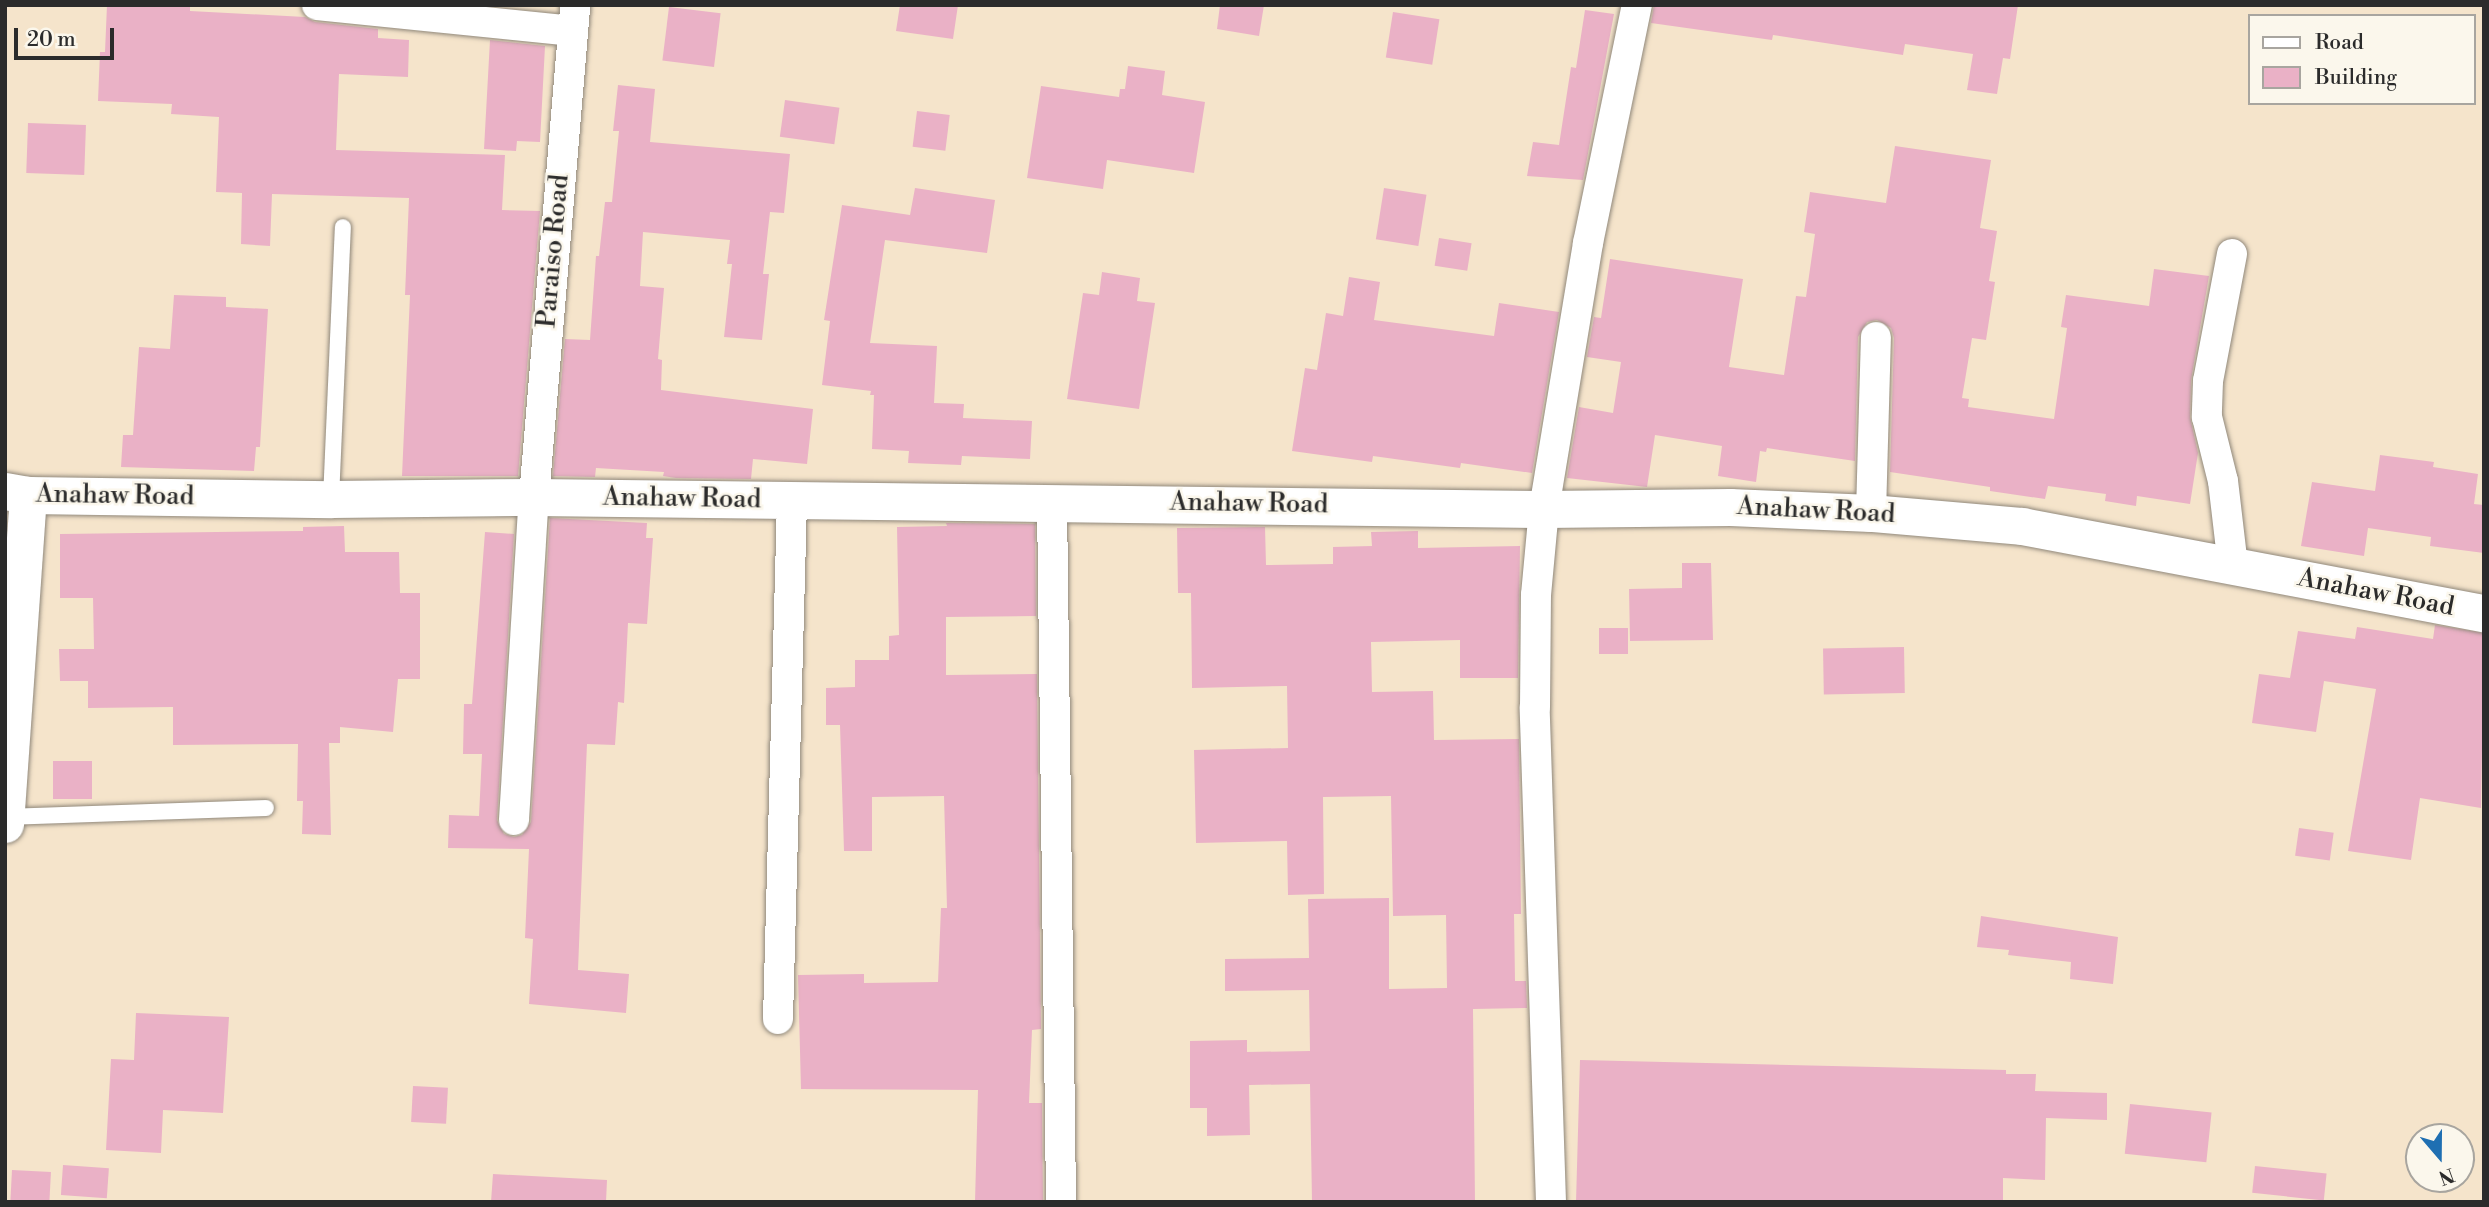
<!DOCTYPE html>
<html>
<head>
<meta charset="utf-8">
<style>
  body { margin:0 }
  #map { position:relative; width:2489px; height:1207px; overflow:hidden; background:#f5e4cb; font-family:"Libre Bodoni",serif }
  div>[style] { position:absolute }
  .building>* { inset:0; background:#eab1c6; transform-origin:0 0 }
  .roads { filter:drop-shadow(0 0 2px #90887b) drop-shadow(0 0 2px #90887b) }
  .service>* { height:16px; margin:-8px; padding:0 8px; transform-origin:8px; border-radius:8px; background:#fff }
  .minor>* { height:30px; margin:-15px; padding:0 15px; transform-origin:15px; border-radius:15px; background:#fff }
  .tertiary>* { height:37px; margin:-18.5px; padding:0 18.5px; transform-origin:18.5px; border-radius:18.5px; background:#fff }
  span { translate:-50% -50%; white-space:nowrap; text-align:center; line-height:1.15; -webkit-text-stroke:5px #fbf7ec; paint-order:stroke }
  .street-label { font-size:26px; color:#2b2b2b }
  .frame { position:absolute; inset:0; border:7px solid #2b2b2b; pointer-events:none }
  .legend { position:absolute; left:2248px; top:14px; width:228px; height:91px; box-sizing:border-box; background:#fbf7ec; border:2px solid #a8a59f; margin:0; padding:9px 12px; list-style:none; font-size:21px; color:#2b2b2b }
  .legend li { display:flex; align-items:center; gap:14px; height:35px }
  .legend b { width:35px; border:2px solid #a8a59f }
  .north { position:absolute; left:2405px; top:1123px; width:70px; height:70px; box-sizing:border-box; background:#fbf7ec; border:2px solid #a8a59f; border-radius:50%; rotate:160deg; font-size:19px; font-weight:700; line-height:28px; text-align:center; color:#2b2b2b }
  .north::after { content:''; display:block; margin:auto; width:24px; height:32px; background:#1f6fb2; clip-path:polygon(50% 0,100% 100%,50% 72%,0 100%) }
  .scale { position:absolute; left:14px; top:28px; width:100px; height:32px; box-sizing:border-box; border:4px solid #2b2b2b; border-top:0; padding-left:9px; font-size:21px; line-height:24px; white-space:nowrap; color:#2b2b2b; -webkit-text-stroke:5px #fbf7ec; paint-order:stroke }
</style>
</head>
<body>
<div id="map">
  <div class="building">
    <div style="clip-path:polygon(107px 5px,190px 5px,190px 11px,305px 17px,315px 22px,378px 29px,378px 38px,409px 40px,408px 77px,339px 74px,336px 150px,505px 155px,502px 210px,540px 211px,518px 476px,402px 476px,410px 295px,405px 295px,409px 198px,272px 194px,270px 246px,241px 244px,242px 193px,216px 192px,219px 117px,171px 114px,172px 104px,98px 101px,100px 52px,105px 52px)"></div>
    <div style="clip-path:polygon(900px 5px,958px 5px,953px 39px,896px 31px)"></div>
    <div style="clip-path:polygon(1220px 5px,1264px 5px,1259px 36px,1217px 29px)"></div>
    <div style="clip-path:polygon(1654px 5px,2018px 5px,2010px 59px,2003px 58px,1997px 94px,1967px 90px,1973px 54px,1905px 44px,1903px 55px,1773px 35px,1772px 40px,1651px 23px)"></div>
    <div style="left:669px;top:7px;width:52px;height:54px;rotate:7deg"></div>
    <div style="clip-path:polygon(1585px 10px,1614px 14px,1583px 180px,1527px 176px,1533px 142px,1559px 145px,1571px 67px,1576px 68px)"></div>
    <div style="left:1393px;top:12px;width:47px;height:46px;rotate:9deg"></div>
    <div style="clip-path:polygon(490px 40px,545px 46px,540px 142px,517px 141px,516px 151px,484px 149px)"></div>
    <div style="clip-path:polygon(1128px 66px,1165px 71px,1162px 95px,1205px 102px,1194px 173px,1107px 160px,1103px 189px,1027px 178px,1041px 86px,1119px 97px,1120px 89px,1125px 89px)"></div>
    <div style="clip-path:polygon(618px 85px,655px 89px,650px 142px,790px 154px,784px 213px,770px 212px,763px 274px,769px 274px,762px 340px,724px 337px,732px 264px,727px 264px,730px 240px,643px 232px,640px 286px,664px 288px,658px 359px,662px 360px,661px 390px,813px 409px,807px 464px,753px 459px,751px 479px,676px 478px,663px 476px,664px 472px,596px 468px,595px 477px,553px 476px,565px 339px,590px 340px,596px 256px,599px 256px,605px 202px,612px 202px,619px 131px,613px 131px)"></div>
    <div style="left:785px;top:100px;width:55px;height:37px;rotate:8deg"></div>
    <div style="left:917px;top:111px;width:33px;height:36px;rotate:7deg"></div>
    <div style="left:28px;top:123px;width:58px;height:50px;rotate:2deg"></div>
    <div style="clip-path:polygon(1895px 146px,1991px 160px,1980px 228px,1997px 231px,1989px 281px,1995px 282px,1986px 340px,1972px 338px,1962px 398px,1969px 399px,1968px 407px,2054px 419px,2067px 328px,2061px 327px,2066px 295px,2149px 306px,2154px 269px,2209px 276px,2191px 380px,2190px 417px,2198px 453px,2190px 504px,2137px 496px,2136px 506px,2105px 501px,2106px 494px,2048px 486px,2045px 499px,1990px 491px,1990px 487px,1890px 472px,1894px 338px,1891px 328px,1877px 320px,1867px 322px,1858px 337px,1855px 461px,1767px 448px,1766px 452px,1760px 451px,1756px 482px,1718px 476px,1722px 446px,1655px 435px,1647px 487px,1567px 478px,1579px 407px,1613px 413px,1621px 362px,1587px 357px,1594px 317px,1601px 318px,1610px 259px,1743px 279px,1729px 367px,1784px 375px,1796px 296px,1806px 297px,1815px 234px,1804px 232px,1810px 192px,1886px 203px)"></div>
    <div style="clip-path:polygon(915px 188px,995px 200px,987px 253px,885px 240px,870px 343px,937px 346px,934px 403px,964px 404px,963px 418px,1032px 421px,1030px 459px,962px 456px,961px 465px,908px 463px,909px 451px,872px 449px,874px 395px,870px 395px,871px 391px,822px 385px,830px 321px,824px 320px,842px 205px,910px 215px)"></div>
    <div style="left:1384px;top:188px;width:43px;height:52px;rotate:9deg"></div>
    <div style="left:1439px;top:238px;width:33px;height:28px;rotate:9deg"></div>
    <div style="clip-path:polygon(1102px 272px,1140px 278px,1137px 301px,1155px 303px,1139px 409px,1067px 399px,1083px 293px,1099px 295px)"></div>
    <div style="clip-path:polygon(1349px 277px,1380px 282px,1374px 320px,1494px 336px,1499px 303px,1559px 312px,1532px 473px,1461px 463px,1460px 468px,1373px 456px,1372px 462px,1292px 451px,1305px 368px,1317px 370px,1326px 313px,1343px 316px)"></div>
    <div style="clip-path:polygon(174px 295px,226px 297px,226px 307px,268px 309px,260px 447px,256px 447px,254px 471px,121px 467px,123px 435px,133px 435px,139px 347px,170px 349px)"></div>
    <div style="clip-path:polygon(2380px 455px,2434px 462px,2433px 467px,2478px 474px,2474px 504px,2484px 505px,2484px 553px,2430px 546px,2431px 537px,2368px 528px,2364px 556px,2301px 546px,2312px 482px,2375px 491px)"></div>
    <div style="clip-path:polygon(550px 518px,647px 523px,646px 538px,653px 538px,647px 624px,628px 623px,624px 703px,618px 702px,615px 745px,587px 744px,586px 767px,578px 970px,629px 974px,626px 1013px,529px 1004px,533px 939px,525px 938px,529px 849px,448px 848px,449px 815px,479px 816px,482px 754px,463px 754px,464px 704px,472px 704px,485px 532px,514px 534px,497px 820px,504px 834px,514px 837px,522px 835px,531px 822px)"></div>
    <div style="clip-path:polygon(946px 523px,1035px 524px,1036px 616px,946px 617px,946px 675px,1037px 674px,1041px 1029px,1032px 1030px,1029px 1103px,1042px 1103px,1043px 1202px,975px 1202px,978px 1090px,801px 1089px,798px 975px,864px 974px,864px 983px,938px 982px,941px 908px,947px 908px,944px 796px,872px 797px,872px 851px,844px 851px,840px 725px,826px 725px,826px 688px,855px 687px,855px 660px,889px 660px,889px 636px,899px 635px,897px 527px,947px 526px)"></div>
    <div style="clip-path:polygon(344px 526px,345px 552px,399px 552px,400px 593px,420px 593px,420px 679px,398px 679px,393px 732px,340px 727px,340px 743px,329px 743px,331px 835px,302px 834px,303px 801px,297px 801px,298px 744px,173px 745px,173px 707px,88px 708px,88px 681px,60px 681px,59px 649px,94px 649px,93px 598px,60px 598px,60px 534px,303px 531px,303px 527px)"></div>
    <div style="clip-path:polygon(1265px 527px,1266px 565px,1333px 564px,1333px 547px,1372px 546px,1371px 532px,1418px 531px,1418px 548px,1520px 546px,1518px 678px,1460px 678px,1460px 640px,1371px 642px,1372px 692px,1433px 691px,1434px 740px,1519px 739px,1521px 914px,1514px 914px,1515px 981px,1526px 981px,1527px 1008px,1473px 1009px,1475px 1202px,1312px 1202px,1310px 1084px,1249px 1085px,1250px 1135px,1207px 1136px,1207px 1108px,1190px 1108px,1190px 1041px,1247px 1040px,1247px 1052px,1310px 1051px,1309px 990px,1225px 991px,1225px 959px,1309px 958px,1308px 899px,1389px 898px,1389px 989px,1447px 988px,1446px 915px,1393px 916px,1391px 796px,1323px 797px,1324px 894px,1288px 895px,1287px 841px,1196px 843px,1194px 750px,1288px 748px,1287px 686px,1192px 688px,1191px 593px,1178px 593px,1177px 528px)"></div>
    <div style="clip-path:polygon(1682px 563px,1711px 563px,1713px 640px,1630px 641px,1629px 589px,1682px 588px)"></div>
    <div style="clip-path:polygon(2435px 625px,2484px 633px,2481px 808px,2420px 798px,2411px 860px,2348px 851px,2376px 689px,2324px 681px,2316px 732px,2252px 723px,2259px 674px,2290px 678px,2298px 631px,2355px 639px,2357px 627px,2433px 639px)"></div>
    <div style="left:1599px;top:628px;width:29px;height:26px"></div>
    <div style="left:1904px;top:647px;width:46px;height:81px;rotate:89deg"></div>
    <div style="left:53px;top:761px;width:39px;height:38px"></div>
    <div style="left:2299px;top:828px;width:35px;height:28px;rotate:8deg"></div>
    <div style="clip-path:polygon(1981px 916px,2118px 937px,2113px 984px,2070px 979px,2071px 962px,2008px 955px,2009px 950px,1977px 947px)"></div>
    <div style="clip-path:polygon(136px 1013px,229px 1017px,223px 1113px,163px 1110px,161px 1153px,106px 1150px,111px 1059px,134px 1060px)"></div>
    <div style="clip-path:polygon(1580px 1060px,2006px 1070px,2006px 1074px,2036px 1074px,2035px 1091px,2107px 1093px,2107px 1120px,2046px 1118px,2045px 1180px,2003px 1178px,2003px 1202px,1576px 1202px)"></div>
    <div style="left:413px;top:1086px;width:35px;height:36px;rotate:3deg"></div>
    <div style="left:2130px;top:1104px;width:82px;height:50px;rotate:6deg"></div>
    <div style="left:63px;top:1165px;width:46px;height:30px;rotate:4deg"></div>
    <div style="left:2255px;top:1166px;width:72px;height:27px;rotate:6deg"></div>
    <div style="left:12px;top:1170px;width:39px;height:30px;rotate:3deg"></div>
    <div style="clip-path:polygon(493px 1174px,607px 1180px,606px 1202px,491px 1202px)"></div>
  </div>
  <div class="roads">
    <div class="service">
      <div style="left:331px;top:499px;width:272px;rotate:-87.5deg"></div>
      <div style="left:6px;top:817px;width:260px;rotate:-2deg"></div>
    </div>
    <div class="minor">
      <div style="left:317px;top:5px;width:255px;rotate:5.8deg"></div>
      <div style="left:2232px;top:254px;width:129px;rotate:100.7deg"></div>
      <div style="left:2208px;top:381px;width:36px;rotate:92deg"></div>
      <div style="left:2207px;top:417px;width:66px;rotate:76deg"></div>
      <div style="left:2223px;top:481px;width:86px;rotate:83.3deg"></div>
      <div style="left:1052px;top:502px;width:700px;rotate:89.26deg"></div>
      <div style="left:1871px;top:513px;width:176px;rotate:-88.4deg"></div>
      <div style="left:514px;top:820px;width:324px;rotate:-86.5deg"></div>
      <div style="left:534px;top:497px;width:494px;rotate:-85.2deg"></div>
      <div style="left:778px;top:1019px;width:519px;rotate:-88.45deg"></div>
      <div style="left:1551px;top:1202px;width:495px;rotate:-91.9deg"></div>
      <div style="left:1535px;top:707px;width:112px;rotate:-89.5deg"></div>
      <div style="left:1536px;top:595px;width:86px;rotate:-84.7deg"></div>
      <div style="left:1544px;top:509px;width:270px;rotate:-80.6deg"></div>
      <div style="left:1588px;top:243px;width:243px;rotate:-78.4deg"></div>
    </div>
    <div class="tertiary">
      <div style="left:5px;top:491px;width:23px;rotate:10deg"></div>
      <div style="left:28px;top:495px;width:303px;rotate:0.8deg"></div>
      <div style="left:331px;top:499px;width:203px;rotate:-0.6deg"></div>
      <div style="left:534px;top:497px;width:1010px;rotate:0.68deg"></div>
      <div style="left:1544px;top:509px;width:186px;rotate:-0.6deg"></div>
      <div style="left:1730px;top:507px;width:141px;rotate:2.4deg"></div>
      <div style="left:1871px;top:513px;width:152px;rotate:4.9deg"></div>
      <div style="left:2022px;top:526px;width:470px;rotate:10.7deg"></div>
      <div style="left:5px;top:824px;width:330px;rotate:-86deg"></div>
    </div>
  </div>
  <div class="street-label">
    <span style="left:554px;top:251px;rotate:-85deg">Paraiso Road</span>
    <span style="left:115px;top:496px;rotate:1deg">Anahaw Road</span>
    <span style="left:682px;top:499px;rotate:1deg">Anahaw Road</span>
    <span style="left:1249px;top:504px;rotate:1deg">Anahaw Road</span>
    <span style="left:1816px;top:511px;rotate:3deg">Anahaw Road</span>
    <span style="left:2376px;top:593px;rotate:11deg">Anahaw Road</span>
  </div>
  <div class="frame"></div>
  <ul class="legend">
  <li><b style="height:9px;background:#fff"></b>Road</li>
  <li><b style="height:19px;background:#eab1c6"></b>Building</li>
  </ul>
  <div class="north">N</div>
  <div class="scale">20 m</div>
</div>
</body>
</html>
